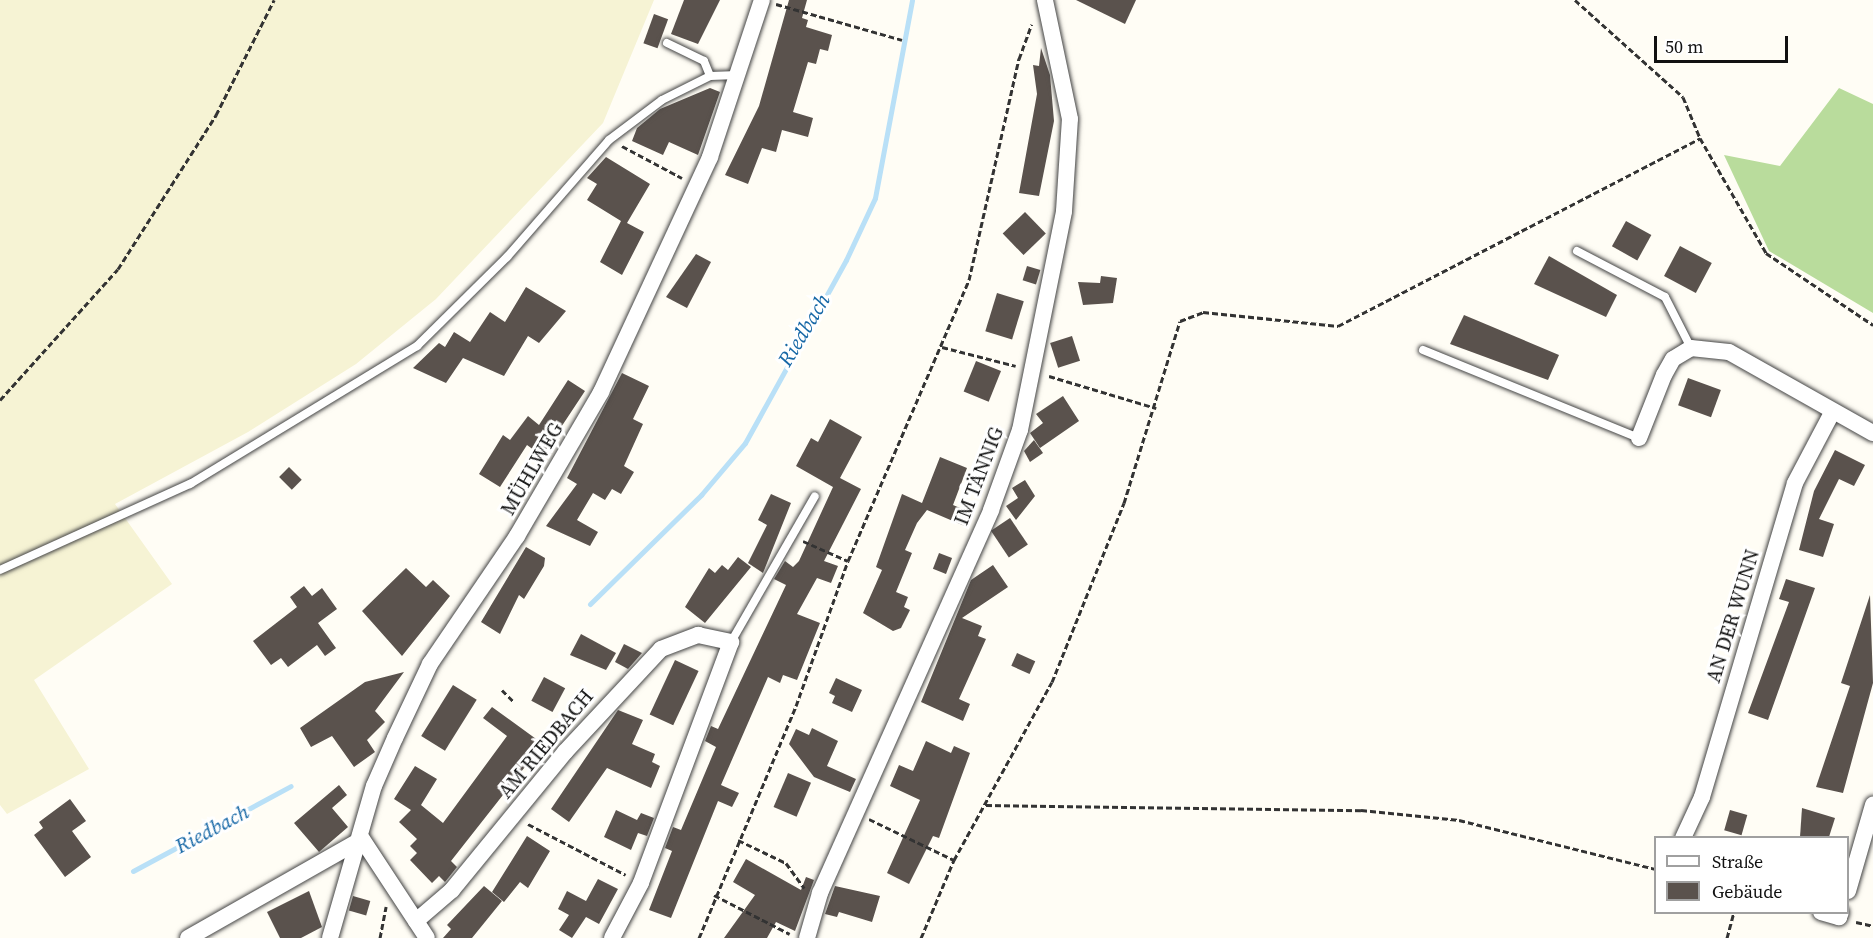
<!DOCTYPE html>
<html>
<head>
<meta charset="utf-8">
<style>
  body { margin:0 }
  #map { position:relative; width:1873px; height:938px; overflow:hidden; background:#fffdf5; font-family:"Source Serif 4",serif }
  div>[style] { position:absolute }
  .farmland>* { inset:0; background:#f6f3d4 }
  .forest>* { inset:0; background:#b9dc9c }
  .stream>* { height:5px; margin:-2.5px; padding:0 2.5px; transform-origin:2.5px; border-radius:2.5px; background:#b9e0f7 }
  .building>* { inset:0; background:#5a524d; transform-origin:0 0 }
  .path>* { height:3px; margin-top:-1.5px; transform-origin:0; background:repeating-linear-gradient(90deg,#333 0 6px,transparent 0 9px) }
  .roads { filter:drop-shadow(0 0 2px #444) drop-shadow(0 0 2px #444) }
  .lane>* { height:8px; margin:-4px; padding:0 4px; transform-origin:4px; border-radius:4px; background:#fff }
  .street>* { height:16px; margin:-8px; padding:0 8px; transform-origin:8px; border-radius:8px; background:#fff }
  span { translate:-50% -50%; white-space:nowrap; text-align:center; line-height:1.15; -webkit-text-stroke:6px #fff; paint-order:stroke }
  .street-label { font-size:20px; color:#111 }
  .water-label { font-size:21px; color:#1768a6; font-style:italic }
  .legend { position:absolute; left:1654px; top:836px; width:195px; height:78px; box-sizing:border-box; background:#fff; border:2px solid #a0a0a0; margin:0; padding:8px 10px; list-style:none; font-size:18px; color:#111 }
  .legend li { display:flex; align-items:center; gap:12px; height:30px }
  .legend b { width:30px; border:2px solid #a0a0a0 }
  .scale { position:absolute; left:1654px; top:36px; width:134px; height:27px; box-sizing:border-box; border:3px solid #111; border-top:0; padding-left:8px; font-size:18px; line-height:21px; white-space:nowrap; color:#111; -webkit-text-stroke:4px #fff; paint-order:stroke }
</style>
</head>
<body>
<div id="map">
  <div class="farmland">
    <div style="clip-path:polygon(0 0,654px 0,603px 123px,436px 299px,356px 364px,248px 432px,115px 504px,172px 584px,34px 680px,89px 769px,7px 814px,0 805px)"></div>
  </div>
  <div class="forest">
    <div style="clip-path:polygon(1839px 88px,1873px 104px,1873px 313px,1769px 251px,1724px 155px,1780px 166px)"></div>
  </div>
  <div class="stream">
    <div style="left:590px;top:604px;width:156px;rotate:-44.5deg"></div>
    <div style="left:701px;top:495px;width:68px;rotate:-49.8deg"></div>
    <div style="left:745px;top:443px;width:209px;rotate:-61.1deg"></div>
    <div style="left:846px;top:260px;width:68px;rotate:-64.9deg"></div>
    <div style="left:875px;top:198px;width:201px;rotate:-79.4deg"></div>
    <div style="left:133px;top:871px;width:179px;rotate:-28.3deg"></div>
  </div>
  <div class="building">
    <div style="clip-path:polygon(684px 0,720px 0,698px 44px,671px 34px)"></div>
    <div style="clip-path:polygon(789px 0,807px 0,802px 18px,808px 20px,806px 27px,832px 35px,828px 51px,820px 49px,816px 64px,808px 62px,793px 112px,813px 118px,808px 137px,782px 130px,776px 152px,762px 148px,748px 184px,725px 175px,759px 106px)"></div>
    <div style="clip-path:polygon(1076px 0,1136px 0,1125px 24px)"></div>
    <div style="left:654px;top:14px;width:15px;height:31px;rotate:20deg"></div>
    <div style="clip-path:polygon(1041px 48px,1050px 75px,1054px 121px,1039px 196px,1019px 193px,1037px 94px,1033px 65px,1039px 66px)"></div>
    <div style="clip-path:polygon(710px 88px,720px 92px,698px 155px,669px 142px,663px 155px,632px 141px,637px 128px,660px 109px)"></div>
    <div style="clip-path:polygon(606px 157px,650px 184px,627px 223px,644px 232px,622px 275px,600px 262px,621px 221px,587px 200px,597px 184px,587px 178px)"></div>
    <div style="left:1025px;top:212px;width:30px;height:31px;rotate:46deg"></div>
    <div style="left:1626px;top:221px;width:29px;height:29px;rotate:29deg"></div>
    <div style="left:1680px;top:246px;width:36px;height:34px;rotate:28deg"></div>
    <div style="clip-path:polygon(696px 254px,711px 262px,687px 308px,666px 297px)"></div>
    <div style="clip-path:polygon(1549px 256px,1617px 295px,1606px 317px,1534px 284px)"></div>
    <div style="left:1027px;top:266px;width:14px;height:15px;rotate:17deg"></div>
    <div style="clip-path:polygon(1101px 276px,1117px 278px,1113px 303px,1083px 305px,1078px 282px,1100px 283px)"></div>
    <div style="clip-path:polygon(526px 287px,566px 311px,539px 343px,528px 336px,504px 376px,463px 358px,446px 383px,413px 368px,439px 343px,445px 347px,454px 332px,470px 342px,490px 312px,505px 322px)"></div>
    <div style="left:997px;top:293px;width:28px;height:40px;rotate:17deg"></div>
    <div style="clip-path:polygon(1464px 315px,1559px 355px,1548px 380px,1450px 344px)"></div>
    <div style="left:1072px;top:336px;width:26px;height:23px;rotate:72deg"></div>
    <div style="left:976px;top:361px;width:27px;height:33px;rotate:22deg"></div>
    <div style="clip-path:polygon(622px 373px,649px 386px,633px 419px,643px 424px,624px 466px,634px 472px,621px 494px,612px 489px,605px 500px,593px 493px,577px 520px,598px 532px,590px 546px,546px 526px,577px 484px,567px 478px)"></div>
    <div style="left:1688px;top:378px;width:35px;height:29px;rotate:20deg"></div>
    <div style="clip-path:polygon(568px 380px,585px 391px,542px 456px,527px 445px,500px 487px,479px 474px,503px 435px,510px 440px,528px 416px,539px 425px)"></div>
    <div style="clip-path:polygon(1063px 396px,1079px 421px,1040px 448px,1030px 433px,1043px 423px,1036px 414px)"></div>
    <div style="clip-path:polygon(830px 419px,862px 437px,840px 478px,861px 489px,824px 561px,838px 566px,831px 583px,817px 578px,797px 614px,820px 623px,797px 680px,783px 675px,780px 683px,768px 677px,721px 785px,739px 793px,732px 807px,718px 801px,671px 918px,649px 910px,672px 851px,665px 848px,673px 827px,681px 830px,716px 747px,705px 741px,711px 726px,718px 729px,786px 585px,774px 579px,785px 561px,793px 567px,799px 561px,833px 487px,796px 466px,811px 438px,818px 442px)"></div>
    <div style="clip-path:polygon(1034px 440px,1043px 453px,1030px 462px,1024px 451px)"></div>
    <div style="clip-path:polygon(1835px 450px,1865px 465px,1854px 486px,1839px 479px,1819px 519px,1834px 524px,1823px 557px,1799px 550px,1814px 491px)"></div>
    <div style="clip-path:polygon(940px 457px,967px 468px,953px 505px,972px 513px,967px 527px,927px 510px,917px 523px,905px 550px,912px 553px,896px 592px,908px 597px,904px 607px,910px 610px,901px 628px,893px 631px,863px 613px,882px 570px,876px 567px,902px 494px,922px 503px)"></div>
    <div style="left:289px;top:467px;width:18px;height:14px;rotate:45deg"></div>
    <div style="clip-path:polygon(1025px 480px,1035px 496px,1016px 520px,1006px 506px,1018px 498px,1012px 488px)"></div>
    <div style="clip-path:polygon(771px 494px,791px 503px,763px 573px,748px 563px,767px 525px,758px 520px)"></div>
    <div style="left:1010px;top:518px;width:32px;height:23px;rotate:56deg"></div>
    <div style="clip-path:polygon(526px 547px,545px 558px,544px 566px,524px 599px,519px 595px,500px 634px,481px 622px)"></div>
    <div style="left:939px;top:553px;width:14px;height:17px;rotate:21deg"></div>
    <div style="clip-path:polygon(738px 557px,751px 567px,705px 623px,685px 607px,709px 568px,715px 573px,722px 565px,728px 570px)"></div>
    <div style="clip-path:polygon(993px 565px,1008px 587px,962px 618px,982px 626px,978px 636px,986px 639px,959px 699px,970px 704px,963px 721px,921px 702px,971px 580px)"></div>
    <div style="clip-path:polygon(406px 568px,426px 587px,433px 580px,450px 596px,402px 656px,362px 611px)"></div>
    <div style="clip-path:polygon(1786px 579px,1815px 588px,1768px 720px,1748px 713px,1789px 602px,1779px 599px)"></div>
    <div style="clip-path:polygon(304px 586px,312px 596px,322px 588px,337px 609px,318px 623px,336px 648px,325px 656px,317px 645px,288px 667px,281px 658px,271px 665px,253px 641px,297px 607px,290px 597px)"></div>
    <div style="clip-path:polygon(1870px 595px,1873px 683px,1843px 793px,1816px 787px,1850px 686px,1841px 683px)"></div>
    <div style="clip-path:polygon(581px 634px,616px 653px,606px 670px,570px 655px)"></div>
    <div style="clip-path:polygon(624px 644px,642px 653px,628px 669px,615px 662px)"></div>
    <div style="left:1017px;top:653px;width:20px;height:14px;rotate:24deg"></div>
    <div style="left:675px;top:660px;width:26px;height:60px;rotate:25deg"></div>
    <div style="clip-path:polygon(404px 672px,375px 711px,385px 722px,367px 740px,375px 752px,354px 767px,332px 736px,311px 747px,300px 728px,365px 682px)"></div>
    <div style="left:544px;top:677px;width:24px;height:27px;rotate:28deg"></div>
    <div style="clip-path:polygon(836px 678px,862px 690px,852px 712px,832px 703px,835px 696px,829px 693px)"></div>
    <div style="left:453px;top:685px;width:28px;height:60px;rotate:32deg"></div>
    <div style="clip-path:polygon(492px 707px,543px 744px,451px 861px,457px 867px,445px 882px,439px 876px,432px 883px,410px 860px,417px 853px,410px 846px,417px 839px,399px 822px,411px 810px,394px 799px,415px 766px,437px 779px,421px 805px,443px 823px,507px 736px,483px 718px)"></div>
    <div style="clip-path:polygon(618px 710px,643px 720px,632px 744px,655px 754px,652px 762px,660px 766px,651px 788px,607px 768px,569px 822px,551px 809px)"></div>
    <div style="clip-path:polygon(812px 728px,838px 741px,827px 766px,856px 779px,850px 792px,814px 777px,789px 744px,796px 729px,809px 735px)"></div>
    <div style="clip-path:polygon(926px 741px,951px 753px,954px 746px,970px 753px,939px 838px,933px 836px,909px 884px,887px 873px,920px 800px,890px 786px,899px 765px,913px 771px)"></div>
    <div style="left:788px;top:773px;width:25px;height:37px;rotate:23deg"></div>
    <div style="clip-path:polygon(339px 785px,347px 795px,332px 808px,348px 827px,319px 852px,294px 823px)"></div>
    <div style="clip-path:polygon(70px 799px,86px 821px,72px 831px,91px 857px,65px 877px,34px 835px,43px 828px,39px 822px)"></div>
    <div style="clip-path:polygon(1802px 808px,1835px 818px,1829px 837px,1800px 837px)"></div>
    <div style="clip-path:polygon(616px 810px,637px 820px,641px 813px,654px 818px,647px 836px,638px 833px,631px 850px,604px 837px)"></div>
    <div style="left:1730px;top:810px;width:18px;height:21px;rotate:16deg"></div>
    <div style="clip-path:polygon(527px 836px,550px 851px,528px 888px,520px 882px,504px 902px,492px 892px)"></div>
    <div style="clip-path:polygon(746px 859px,801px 890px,806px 877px,814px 880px,795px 931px,776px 922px,767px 938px,724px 938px,755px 895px,733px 882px)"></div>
    <div style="clip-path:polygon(598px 879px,618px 889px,599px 924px,586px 917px,572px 938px,559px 930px,569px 915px,558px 909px,567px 891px,586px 901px)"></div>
    <div style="clip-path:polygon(484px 886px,502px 901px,472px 938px,443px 938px,451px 929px,447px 925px)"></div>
    <div style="clip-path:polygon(835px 886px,880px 896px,872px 922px,839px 912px,837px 917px,825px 914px)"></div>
    <div style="clip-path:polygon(309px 891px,322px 927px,301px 938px,280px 938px,267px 912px)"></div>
    <div style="left:353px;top:896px;width:18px;height:15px;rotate:16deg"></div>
  </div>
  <div class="path">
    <div style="left:1575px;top:0;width:145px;rotate:41.9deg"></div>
    <div style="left:1683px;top:97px;width:44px;rotate:67.5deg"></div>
    <div style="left:1700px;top:138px;width:133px;rotate:60.1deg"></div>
    <div style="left:1766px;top:253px;width:129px;rotate:33.9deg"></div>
    <div style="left:776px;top:4px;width:131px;rotate:15.9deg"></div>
    <div style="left:622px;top:146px;width:68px;rotate:28.1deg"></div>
    <div style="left:942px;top:347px;width:76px;rotate:14.4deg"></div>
    <div style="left:1049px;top:376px;width:112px;rotate:16.7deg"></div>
    <div style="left:0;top:400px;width:176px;rotate:-48deg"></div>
    <div style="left:118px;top:269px;width:183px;rotate:-57.5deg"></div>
    <div style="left:216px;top:115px;width:129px;rotate:-63.2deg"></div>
    <div style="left:803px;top:541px;width:49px;rotate:24deg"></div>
    <div style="left:502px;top:690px;width:17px;rotate:45deg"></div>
    <div style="left:986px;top:805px;width:375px;rotate:0.8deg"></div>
    <div style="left:1361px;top:810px;width:99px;rotate:5.8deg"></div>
    <div style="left:1459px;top:820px;width:203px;rotate:14deg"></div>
    <div style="left:869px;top:819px;width:94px;rotate:25.8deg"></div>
    <div style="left:528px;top:824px;width:110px;rotate:27.5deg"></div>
    <div style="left:738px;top:840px;width:53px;rotate:25.6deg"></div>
    <div style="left:786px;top:863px;width:31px;rotate:54deg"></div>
    <div style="left:714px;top:895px;width:85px;rotate:27.2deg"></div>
    <div style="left:1856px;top:922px;width:17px;rotate:13deg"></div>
    <div style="left:380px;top:938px;width:32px;rotate:-79deg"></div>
    <div style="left:699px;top:938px;width:251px;rotate:-67.3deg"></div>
    <div style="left:796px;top:706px;width:154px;rotate:-70.3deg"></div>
    <div style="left:848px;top:561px;width:306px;rotate:-66.7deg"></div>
    <div style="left:969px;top:280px;width:227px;rotate:-77.3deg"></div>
    <div style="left:1019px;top:59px;width:37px;rotate:-70deg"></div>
    <div style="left:921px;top:938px;width:85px;rotate:-67.1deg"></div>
    <div style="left:954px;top:860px;width:203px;rotate:-61.2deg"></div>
    <div style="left:1052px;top:682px;width:193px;rotate:-68.1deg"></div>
    <div style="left:1124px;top:503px;width:190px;rotate:-72.9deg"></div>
    <div style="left:1180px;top:321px;width:25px;rotate:-21deg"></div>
    <div style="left:1203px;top:312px;width:136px;rotate:5.9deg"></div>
    <div style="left:1338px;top:326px;width:408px;rotate:-27.4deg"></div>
    <div style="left:1727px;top:938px;width:27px;rotate:-75deg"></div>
  </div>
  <div class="roads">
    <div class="lane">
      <div style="left:667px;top:43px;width:41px;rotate:25.9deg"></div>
      <div style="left:704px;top:61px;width:16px;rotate:68deg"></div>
      <div style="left:1577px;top:251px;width:99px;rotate:27.6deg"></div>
      <div style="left:1665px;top:297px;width:57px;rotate:63deg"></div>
      <div style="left:1423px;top:350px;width:233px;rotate:22.2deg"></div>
      <div style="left:0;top:570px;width:209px;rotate:-24.4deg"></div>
      <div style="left:190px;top:484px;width:266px;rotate:-31.3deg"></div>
      <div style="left:417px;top:346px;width:127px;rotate:-44.7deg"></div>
      <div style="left:507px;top:257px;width:155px;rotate:-48.9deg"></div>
      <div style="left:609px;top:140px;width:66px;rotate:-37deg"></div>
      <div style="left:662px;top:100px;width:54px;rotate:-26.6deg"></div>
      <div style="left:710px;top:76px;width:28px;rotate:-2deg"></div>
      <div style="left:731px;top:642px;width:168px;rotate:-60.1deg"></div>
    </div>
    <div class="street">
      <div style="left:1639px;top:438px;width:68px;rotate:-68.4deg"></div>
      <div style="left:1664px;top:375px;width:18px;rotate:-61deg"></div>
      <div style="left:1673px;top:359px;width:21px;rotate:-31deg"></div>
      <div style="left:1691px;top:348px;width:38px;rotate:6deg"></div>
      <div style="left:1729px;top:352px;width:165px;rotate:29.4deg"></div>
      <div style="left:1683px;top:838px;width:45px;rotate:-65.1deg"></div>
      <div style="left:1702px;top:797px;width:327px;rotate:-73.5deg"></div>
      <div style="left:1795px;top:483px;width:81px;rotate:-62.2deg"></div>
      <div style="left:362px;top:839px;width:118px;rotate:56.7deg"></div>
      <div style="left:1848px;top:891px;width:90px;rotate:-73.8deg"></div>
      <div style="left:1821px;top:912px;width:19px;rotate:16deg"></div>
      <div style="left:1839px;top:917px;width:5px;rotate:-68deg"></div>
      <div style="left:416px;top:921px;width:48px;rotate:-40.7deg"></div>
      <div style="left:452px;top:890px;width:178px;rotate:-50.7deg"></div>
      <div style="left:565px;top:752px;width:141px;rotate:-47deg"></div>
      <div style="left:661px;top:649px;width:40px;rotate:-21deg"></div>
      <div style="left:698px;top:635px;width:34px;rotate:12deg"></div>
      <div style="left:731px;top:642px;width:257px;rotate:110.5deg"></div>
      <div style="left:641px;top:883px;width:62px;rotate:117.8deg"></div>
      <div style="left:188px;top:938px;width:200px;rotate:-29.6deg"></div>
      <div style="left:330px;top:938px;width:158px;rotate:-73.9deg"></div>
      <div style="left:374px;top:786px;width:52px;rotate:-66.4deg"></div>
      <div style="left:395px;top:738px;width:82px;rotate:-64.7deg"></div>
      <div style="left:430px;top:664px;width:155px;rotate:-55.8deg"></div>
      <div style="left:517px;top:536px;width:167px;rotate:-59.7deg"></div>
      <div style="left:601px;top:392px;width:259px;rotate:-65.1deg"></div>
      <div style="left:710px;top:157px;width:165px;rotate:-71.7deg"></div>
      <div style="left:807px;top:938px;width:47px;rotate:-73.9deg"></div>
      <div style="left:820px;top:893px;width:419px;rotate:-65.9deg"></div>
      <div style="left:991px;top:510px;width:85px;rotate:-70.1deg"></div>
      <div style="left:1020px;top:430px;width:223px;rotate:-78.6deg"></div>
      <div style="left:1064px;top:211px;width:92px;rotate:-86.3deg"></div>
      <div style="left:1070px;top:119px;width:122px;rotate:-101.9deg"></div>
    </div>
  </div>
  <div class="street-label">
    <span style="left:532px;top:469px;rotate:-60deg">MÜHLWEG</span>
    <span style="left:979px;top:476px;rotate:-69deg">IM TÄNNIG</span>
    <span style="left:1733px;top:616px;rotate:-73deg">AN DER WUNN</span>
    <span style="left:546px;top:744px;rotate:-50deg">AM RIEDBACH</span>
  </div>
  <div class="water-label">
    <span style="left:804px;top:330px;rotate:-59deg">Riedbach</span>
    <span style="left:212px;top:829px;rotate:-28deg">Riedbach</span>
  </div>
  <ul class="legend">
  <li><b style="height:8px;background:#fff"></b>Straße</li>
  <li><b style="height:16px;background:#5a524d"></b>Gebäude</li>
  </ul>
  <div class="scale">50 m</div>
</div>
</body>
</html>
